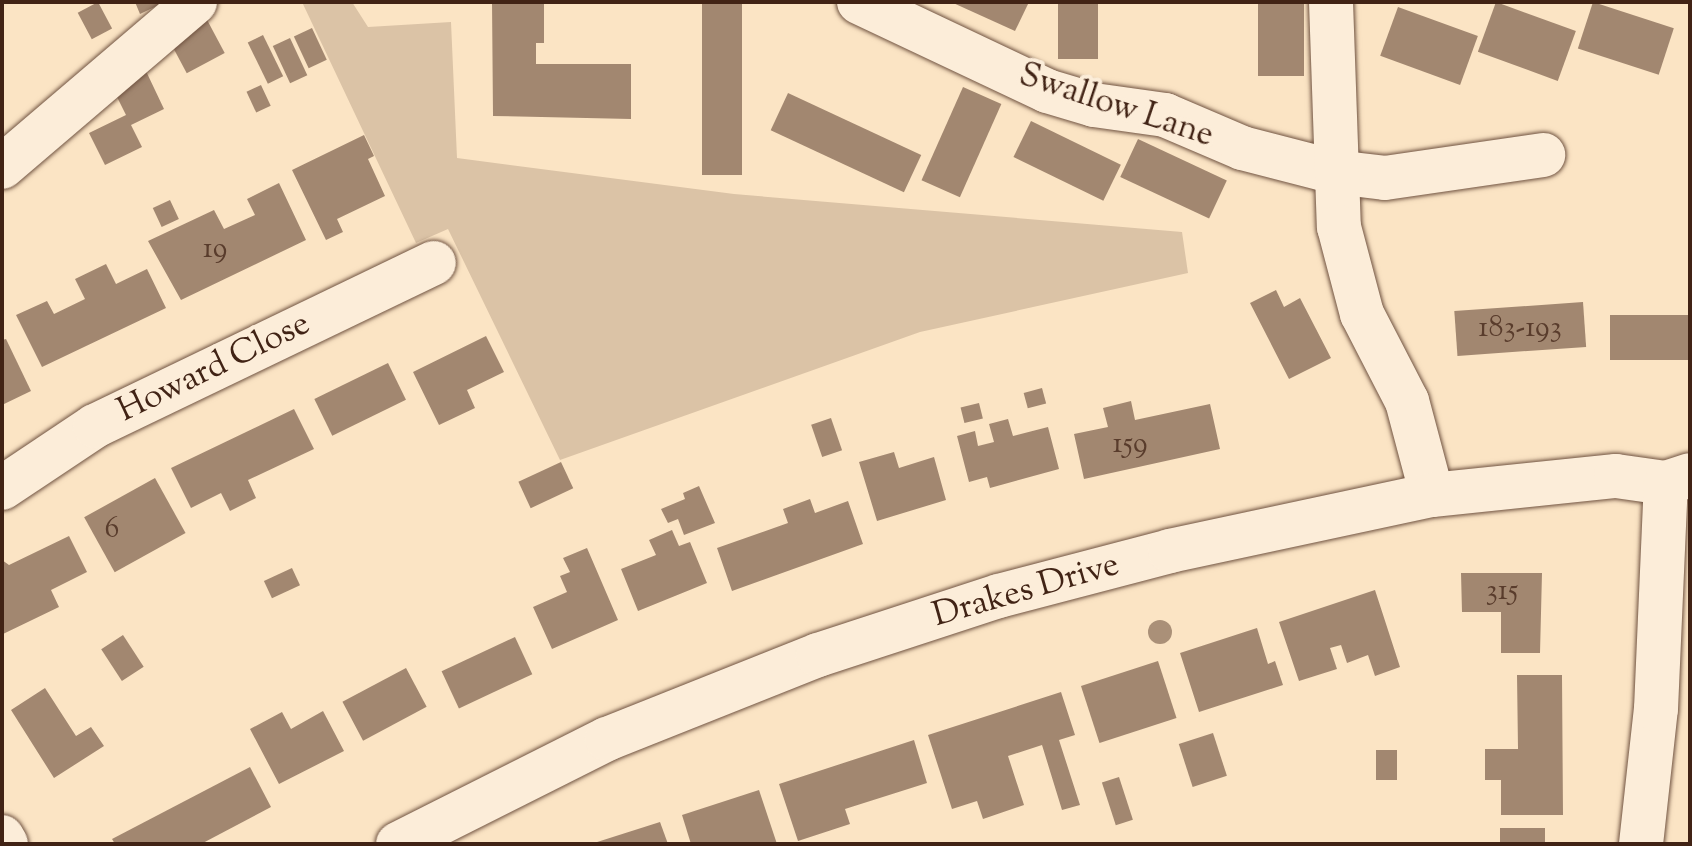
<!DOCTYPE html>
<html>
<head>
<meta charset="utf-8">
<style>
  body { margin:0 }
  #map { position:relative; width:1692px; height:846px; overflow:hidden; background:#fbe4c4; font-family:"Sorts Mill Goudy",serif }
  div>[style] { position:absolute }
  .green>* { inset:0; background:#dbc3a6 }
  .building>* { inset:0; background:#a28770; transform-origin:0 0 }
  .roads { filter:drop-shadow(0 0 2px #705341) drop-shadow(0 0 2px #705341) }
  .minor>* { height:44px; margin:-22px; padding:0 22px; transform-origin:22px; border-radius:22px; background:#fcedd9 }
  .trees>* { width:24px; height:24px; margin:-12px; border-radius:50%; background:#aa9078 }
  span { translate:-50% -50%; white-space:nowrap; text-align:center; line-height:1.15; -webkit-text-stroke:8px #fcedd9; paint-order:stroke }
  .number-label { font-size:30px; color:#593c2c }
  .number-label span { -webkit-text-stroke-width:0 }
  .street-label { font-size:34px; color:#412315 }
  .frame { position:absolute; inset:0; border:4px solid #412315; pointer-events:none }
</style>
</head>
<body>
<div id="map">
  <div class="green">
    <div style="clip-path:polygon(302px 2px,352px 2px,368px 27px,451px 22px,457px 158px,734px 194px,1182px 232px,1188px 273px,920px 332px,560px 460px,448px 229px,416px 243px)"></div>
  </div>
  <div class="building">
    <div style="left:98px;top:2px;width:30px;height:23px;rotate:62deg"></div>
    <div style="clip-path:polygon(135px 2px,165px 2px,140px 14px)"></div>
    <div style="clip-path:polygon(492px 2px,544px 2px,544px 43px,536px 43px,536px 64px,631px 64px,631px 119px,493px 116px)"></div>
    <div style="left:702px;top:2px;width:40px;height:173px"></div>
    <div style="clip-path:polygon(951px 2px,1029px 2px,1015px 31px)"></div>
    <div style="left:1058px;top:2px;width:40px;height:57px"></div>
    <div style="left:1258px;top:2px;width:46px;height:74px"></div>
    <div style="left:1496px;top:2px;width:85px;height:53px;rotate:20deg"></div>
    <div style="left:1593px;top:2px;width:85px;height:49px;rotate:18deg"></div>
    <div style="left:1398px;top:7px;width:85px;height:52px;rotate:20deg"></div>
    <div style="left:205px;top:16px;width:42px;height:43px;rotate:62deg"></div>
    <div style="left:312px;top:28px;width:35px;height:20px;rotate:65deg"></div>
    <div style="left:263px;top:35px;width:46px;height:17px;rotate:64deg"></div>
    <div style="left:290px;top:38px;width:41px;height:19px;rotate:65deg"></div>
    <div style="clip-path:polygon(145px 69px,164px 109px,131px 125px,142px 147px,105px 165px,89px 133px,126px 115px,111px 85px)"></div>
    <div style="left:261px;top:85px;width:23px;height:16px;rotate:65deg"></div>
    <div style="left:963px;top:87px;width:42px;height:102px;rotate:24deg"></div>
    <div style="left:788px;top:93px;width:147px;height:41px;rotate:25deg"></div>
    <div style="left:1031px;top:121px;width:100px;height:40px;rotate:26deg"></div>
    <div style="clip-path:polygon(364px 135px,374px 156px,368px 159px,385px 196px,337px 219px,343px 232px,326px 240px,292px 170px)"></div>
    <div style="left:1138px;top:139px;width:98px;height:42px;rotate:25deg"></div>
    <div style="clip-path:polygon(279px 183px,306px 240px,181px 300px,148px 241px,214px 210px,224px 229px,255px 215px,247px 199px)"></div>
    <div style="left:170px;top:200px;width:21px;height:19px;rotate:65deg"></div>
    <div style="clip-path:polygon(106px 264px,116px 284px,147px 269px,166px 308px,42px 367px,16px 315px,47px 301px,54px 314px,85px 299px,75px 279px)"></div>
    <div style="clip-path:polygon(1276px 290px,1284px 307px,1300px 298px,1331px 358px,1289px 379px,1250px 303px)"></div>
    <div style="left:1583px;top:302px;width:45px;height:129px;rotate:86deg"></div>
    <div style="left:1690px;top:315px;width:45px;height:80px;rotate:90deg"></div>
    <div style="clip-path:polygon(486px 336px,504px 372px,467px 390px,475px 408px,439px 425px,413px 372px)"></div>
    <div style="clip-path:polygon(6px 339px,31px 391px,2px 405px,2px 340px)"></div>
    <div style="left:388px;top:363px;width:41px;height:82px;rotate:64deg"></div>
    <div style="left:1042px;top:388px;width:16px;height:19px;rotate:75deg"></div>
    <div style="clip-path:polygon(1131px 401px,1135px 420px,1210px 404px,1220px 449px,1084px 479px,1074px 434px,1108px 427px,1103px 408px)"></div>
    <div style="left:979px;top:403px;width:16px;height:19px;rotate:76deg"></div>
    <div style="clip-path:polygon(294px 409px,314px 449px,248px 480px,256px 498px,230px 511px,221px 493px,191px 508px,171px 468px)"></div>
    <div style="left:831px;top:418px;width:34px;height:21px;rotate:71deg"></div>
    <div style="clip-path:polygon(1008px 419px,1013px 436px,1048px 427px,1059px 469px,990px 488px,987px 477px,969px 482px,957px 436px,975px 431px,978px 446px,994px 442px,989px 424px)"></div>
    <div style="clip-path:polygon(894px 452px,899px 468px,934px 457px,946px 500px,877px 521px,859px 462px)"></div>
    <div style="left:561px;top:462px;width:29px;height:47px;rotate:65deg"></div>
    <div style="left:155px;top:478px;width:63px;height:81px;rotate:61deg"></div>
    <div style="clip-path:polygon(699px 486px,715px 523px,684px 535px,678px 519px,668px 523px,661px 509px,685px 499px,683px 493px)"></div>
    <div style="clip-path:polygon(810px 499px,815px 513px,848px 501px,863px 544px,732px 591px,717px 548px,788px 523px,783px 509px)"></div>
    <div style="clip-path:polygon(672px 530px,679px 546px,690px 542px,707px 583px,638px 611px,621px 569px,656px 555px,649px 540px)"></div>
    <div style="clip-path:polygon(69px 536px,87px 572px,51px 590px,59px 607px,3px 634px,2px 560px,9px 565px)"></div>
    <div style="clip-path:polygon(587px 548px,618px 620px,552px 649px,533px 607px,567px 592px,560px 576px,570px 572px,563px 558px)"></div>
    <div style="left:292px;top:568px;width:19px;height:31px;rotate:65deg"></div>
    <div style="clip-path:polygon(1461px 573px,1542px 573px,1540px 653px,1501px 653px,1501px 612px,1462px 612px)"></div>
    <div style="clip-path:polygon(1375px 590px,1400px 667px,1375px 676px,1368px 655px,1347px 663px,1341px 645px,1330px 648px,1337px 669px,1299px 681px,1279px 622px)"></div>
    <div style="clip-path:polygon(1257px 628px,1268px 664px,1275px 661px,1283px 685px,1199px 712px,1180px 653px)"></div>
    <div style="left:123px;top:635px;width:38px;height:26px;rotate:57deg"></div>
    <div style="left:515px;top:637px;width:41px;height:81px;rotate:65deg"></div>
    <div style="left:1158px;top:661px;width:60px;height:81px;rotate:72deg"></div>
    <div style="left:406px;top:668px;width:44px;height:72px;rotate:62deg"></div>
    <div style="clip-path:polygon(1517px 675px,1562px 675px,1563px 815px,1501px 815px,1501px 780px,1485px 780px,1485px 749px,1518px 749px)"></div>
    <div style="clip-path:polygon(45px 688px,76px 736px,91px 727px,104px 746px,54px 778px,11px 710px)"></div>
    <div style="clip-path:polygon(1061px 692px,1075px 735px,1059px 740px,1080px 805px,1062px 810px,1042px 745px,1008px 756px,1024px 805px,983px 819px,977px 801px,952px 809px,928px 735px)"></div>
    <div style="clip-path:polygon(323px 711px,344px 751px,279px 784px,250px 729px,282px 712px,291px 729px)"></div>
    <div style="left:1213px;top:733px;width:45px;height:36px;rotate:72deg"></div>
    <div style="clip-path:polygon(914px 740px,927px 783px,845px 809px,850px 824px,798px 841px,779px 784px)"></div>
    <div style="left:1376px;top:750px;width:21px;height:30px"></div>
    <div style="clip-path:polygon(250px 767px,271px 807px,201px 844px,115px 844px,112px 839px)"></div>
    <div style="left:1119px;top:777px;width:45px;height:18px;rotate:72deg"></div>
    <div style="clip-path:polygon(759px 790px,777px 844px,691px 844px,682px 815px)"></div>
    <div style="clip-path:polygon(660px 822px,668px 844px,594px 844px,594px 843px)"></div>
    <div style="left:1545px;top:828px;width:16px;height:45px;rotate:90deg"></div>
  </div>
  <div class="roads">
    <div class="minor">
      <div style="left:859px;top:2px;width:208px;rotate:25.3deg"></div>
      <div style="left:1047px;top:91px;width:49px;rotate:16.6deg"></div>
      <div style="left:1094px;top:105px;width:72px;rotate:8deg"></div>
      <div style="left:1165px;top:115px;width:84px;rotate:23.2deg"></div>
      <div style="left:1242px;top:148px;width:96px;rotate:14.5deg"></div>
      <div style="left:1335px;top:172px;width:50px;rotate:6.8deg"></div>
      <div style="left:1385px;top:178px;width:160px;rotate:-8.3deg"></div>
      <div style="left:1331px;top:2px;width:225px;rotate:88deg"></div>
      <div style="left:1339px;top:227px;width:90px;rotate:75.2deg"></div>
      <div style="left:1362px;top:314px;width:98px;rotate:62.7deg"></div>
      <div style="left:1407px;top:401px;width:97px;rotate:75.1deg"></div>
      <div style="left:2px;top:167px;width:254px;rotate:-40.5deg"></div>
      <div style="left:2px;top:488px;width:112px;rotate:-33.7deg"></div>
      <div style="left:95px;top:426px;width:376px;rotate:-25.7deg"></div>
      <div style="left:2px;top:837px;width:8px;rotate:60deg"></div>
      <div style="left:398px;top:844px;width:234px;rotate:-26.7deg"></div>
      <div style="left:607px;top:739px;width:227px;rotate:-21.7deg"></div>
      <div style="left:818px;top:655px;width:190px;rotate:-18.1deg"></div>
      <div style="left:999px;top:596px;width:177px;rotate:-14.7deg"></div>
      <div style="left:1170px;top:551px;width:268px;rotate:-12.1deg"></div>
      <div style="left:1432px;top:495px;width:185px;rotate:-5.9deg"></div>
      <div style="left:1616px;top:476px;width:50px;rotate:8deg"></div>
      <div style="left:1666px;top:483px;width:25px;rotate:-18deg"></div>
      <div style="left:1641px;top:844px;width:136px;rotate:-83.7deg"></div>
      <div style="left:1656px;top:709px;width:226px;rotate:-87.5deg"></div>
    </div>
  </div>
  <div class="trees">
    <div style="left:1160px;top:632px"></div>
  </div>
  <div class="number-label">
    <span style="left:215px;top:250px">19</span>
    <span style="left:1520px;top:329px">183-193</span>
    <span style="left:1130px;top:445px">159</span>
    <span style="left:112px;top:530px">6</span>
    <span style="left:1502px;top:592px">315</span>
  </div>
  <div class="street-label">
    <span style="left:1116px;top:106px;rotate:18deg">Swallow Lane</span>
    <span style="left:214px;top:368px;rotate:-26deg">Howard Close</span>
    <span style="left:1026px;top:591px;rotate:-16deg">Drakes Drive</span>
  </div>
  <div class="frame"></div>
</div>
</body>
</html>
